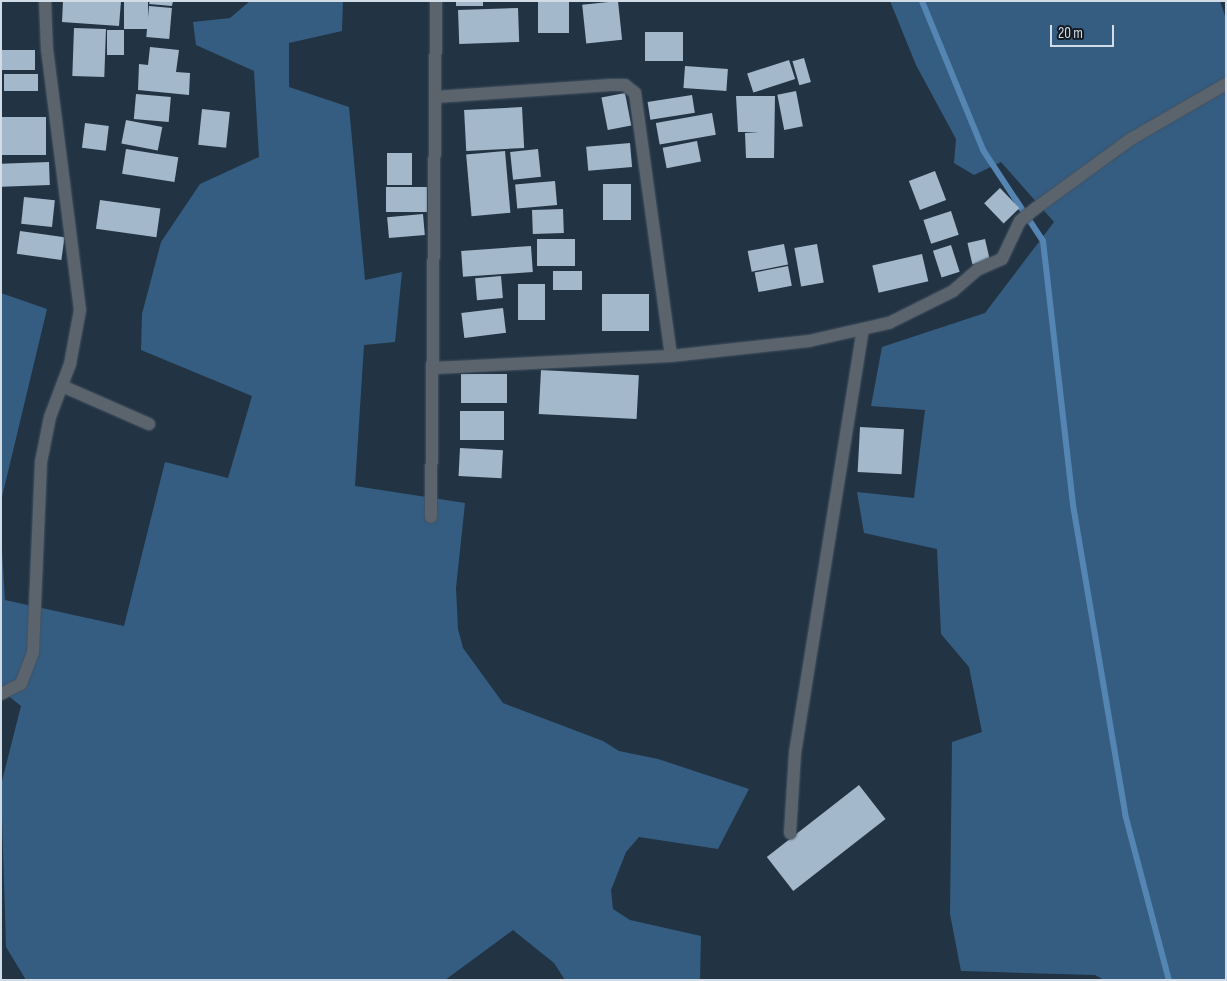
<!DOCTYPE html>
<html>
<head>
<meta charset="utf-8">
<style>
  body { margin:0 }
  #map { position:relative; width:1227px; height:981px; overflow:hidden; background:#223343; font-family:"Sofia Sans Condensed",sans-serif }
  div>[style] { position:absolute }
  .green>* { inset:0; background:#355d82 }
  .stream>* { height:6px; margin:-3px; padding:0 3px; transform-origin:3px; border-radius:3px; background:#5585b3 }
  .building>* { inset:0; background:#a4b8cc; transform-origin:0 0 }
  .roads { filter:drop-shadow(0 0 1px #425161) drop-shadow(0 0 1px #425161) }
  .service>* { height:12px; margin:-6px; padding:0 6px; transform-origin:6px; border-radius:6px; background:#5b636c }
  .minor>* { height:12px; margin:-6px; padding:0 6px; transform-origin:6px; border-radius:6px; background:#5b636c }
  span { translate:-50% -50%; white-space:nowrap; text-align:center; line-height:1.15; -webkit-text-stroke:5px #131a21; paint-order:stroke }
  .frame { position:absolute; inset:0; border:2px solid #d2dce7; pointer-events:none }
  .scale { position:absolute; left:1050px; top:25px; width:64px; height:22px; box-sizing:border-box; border:2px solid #d2dce7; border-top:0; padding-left:6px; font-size:15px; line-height:18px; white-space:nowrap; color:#d2dce7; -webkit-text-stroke:4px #131a21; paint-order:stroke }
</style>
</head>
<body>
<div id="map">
  <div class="green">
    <div style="clip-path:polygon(250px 1px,343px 1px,342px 31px,289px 43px,289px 87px,349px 107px,365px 280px,402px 272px,395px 342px,364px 345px,355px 486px,465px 503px,456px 588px,458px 629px,463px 648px,503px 703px,603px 741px,619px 751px,658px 759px,749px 789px,718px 849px,639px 837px,626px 852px,611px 890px,613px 909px,630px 920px,701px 936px,700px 980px,565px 980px,554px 963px,513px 930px,445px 980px,26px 980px,6px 947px,1px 785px,21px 706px,1px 690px,1px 534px,5px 600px,124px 626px,165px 462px,228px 478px,252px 396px,141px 350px,142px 314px,161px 242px,200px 184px,259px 157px,254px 71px,196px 45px,193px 22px,230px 18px)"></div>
    <div style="clip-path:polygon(890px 1px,1220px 1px,1226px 19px,1226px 980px,1104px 980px,1095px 975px,961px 971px,950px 914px,952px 742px,982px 732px,969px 667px,941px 634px,937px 549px,864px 533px,857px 492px,914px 498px,925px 410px,871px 406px,882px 347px,985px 313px,1054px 222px,1001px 162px,974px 175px,954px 163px,956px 139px,916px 65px)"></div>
    <div style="clip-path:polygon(1px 293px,47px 309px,1px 501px)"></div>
  </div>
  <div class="stream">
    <div style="left:922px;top:1px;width:161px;rotate:67.7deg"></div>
    <div style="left:983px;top:150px;width:109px;rotate:56.6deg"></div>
    <div style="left:1043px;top:241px;width:266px;rotate:83.5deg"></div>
    <div style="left:1073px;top:505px;width:313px;rotate:80.4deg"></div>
    <div style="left:1125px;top:814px;width:172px;rotate:75.2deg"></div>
  </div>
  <div class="building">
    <div style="clip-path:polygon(63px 1px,121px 1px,119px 26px,62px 22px)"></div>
    <div style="left:124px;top:1px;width:24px;height:28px"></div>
    <div style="clip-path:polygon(150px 1px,173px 1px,172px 6px,149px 4px)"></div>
    <div style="left:456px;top:1px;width:27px;height:5px"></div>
    <div style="left:538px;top:1px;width:31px;height:32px"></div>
    <div style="left:618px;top:1px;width:39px;height:36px;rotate:84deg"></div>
    <div style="left:149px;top:6px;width:23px;height:31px;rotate:5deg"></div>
    <div style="left:518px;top:8px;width:34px;height:60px;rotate:88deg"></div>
    <div style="left:74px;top:28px;width:32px;height:48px;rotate:2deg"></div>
    <div style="left:107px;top:30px;width:17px;height:25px"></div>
    <div style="left:645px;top:32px;width:38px;height:29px"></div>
    <div style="clip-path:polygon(150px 47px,179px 50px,176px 72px,190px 73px,189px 95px,138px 90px,139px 64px,148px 65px)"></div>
    <div style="left:1px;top:50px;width:34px;height:20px"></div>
    <div style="left:804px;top:58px;width:25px;height:12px;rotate:74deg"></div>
    <div style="left:789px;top:60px;width:20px;height:44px;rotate:72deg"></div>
    <div style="left:685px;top:66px;width:43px;height:22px;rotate:4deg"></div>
    <div style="left:38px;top:74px;width:17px;height:34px;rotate:90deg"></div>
    <div style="left:796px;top:91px;width:36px;height:19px;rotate:79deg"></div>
    <div style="left:625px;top:93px;width:33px;height:24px;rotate:79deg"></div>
    <div style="left:136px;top:94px;width:35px;height:25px;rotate:5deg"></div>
    <div style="left:692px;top:95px;width:18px;height:45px;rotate:81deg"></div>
    <div style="clip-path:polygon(736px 96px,775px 96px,774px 158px,746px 158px,745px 133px,759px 132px,738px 132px)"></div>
    <div style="left:522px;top:107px;width:41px;height:58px;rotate:87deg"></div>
    <div style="left:202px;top:109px;width:28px;height:36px;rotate:6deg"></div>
    <div style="left:712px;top:113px;width:22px;height:57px;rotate:80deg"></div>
    <div style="left:1px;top:117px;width:45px;height:38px"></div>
    <div style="left:126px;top:120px;width:37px;height:24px;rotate:11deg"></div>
    <div style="left:85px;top:123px;width:24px;height:25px;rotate:7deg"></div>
    <div style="left:697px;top:141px;width:21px;height:35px;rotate:79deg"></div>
    <div style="left:630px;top:143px;width:24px;height:44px;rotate:85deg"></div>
    <div style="left:126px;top:149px;width:53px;height:25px;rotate:9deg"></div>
    <div style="left:538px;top:149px;width:28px;height:28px;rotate:84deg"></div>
    <div style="left:505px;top:151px;width:62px;height:39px;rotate:85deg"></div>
    <div style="left:387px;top:153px;width:25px;height:32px"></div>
    <div style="left:49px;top:162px;width:23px;height:48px;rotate:88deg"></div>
    <div style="left:935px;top:171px;width:31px;height:28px;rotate:69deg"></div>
    <div style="left:555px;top:181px;width:24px;height:40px;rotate:85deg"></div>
    <div style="left:603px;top:184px;width:28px;height:36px"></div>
    <div style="left:386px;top:187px;width:41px;height:25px"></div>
    <div style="left:1000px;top:188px;width:28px;height:22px;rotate:46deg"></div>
    <div style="left:24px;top:197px;width:31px;height:27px;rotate:6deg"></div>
    <div style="left:100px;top:200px;width:61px;height:29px;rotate:8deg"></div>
    <div style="left:563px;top:209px;width:24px;height:31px;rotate:88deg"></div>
    <div style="left:951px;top:211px;width:25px;height:29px;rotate:72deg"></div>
    <div style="left:423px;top:214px;width:21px;height:36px;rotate:85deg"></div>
    <div style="left:20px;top:231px;width:45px;height:23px;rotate:8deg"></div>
    <div style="left:575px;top:239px;width:27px;height:38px;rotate:90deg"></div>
    <div style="left:985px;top:239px;width:22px;height:18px;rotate:77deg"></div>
    <div style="left:784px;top:244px;width:21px;height:37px;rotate:79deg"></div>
    <div style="left:817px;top:244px;width:39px;height:23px;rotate:80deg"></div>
    <div style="left:951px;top:245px;width:28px;height:19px;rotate:72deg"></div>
    <div style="left:531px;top:246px;width:26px;height:70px;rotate:86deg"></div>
    <div style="left:922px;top:254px;width:28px;height:51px;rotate:77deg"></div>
    <div style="left:788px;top:266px;width:20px;height:34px;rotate:79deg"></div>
    <div style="left:553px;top:271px;width:29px;height:19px"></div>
    <div style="left:501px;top:276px;width:22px;height:26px;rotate:85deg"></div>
    <div style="left:518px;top:284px;width:27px;height:36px"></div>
    <div style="left:602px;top:294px;width:47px;height:37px"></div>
    <div style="left:503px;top:308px;width:25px;height:42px;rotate:83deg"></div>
    <div style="left:541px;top:370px;width:98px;height:44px;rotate:3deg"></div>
    <div style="left:507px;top:374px;width:29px;height:46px;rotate:90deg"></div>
    <div style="left:460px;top:411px;width:44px;height:29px"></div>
    <div style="left:860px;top:427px;width:44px;height:45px;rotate:3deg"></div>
    <div style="left:460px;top:448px;width:43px;height:28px;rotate:3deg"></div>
    <div style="left:859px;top:785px;width:43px;height:117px;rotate:52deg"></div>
  </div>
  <div class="roads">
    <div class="service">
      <div style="left:790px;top:833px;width:80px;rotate:-86.4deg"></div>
      <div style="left:795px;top:753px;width:429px;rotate:-80.9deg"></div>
    </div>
    <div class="minor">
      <div style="left:435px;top:97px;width:176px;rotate:-3.9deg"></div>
      <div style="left:611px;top:85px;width:14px"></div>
      <div style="left:625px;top:85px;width:13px;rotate:39deg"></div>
      <div style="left:635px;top:93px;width:265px;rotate:82.2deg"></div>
      <div style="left:435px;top:368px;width:236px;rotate:-2.9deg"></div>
      <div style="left:671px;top:356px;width:139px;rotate:-6.2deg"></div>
      <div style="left:809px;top:341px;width:82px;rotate:-12.7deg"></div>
      <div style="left:889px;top:323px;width:72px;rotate:-26.6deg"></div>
      <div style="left:953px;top:291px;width:32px;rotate:-41deg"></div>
      <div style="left:977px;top:270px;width:27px;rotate:-24deg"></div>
      <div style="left:1002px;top:259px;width:42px;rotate:-64.7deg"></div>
      <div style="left:1020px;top:221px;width:21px;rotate:-39deg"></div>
      <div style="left:1036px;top:208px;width:117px;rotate:-36deg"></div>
      <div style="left:1131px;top:139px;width:110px;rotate:-30.1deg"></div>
      <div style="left:62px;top:386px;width:95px;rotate:23.6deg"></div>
      <div style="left:431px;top:517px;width:516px;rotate:-89.44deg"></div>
      <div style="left:1px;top:694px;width:22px;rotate:-27deg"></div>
      <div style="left:21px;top:684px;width:33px;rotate:-69deg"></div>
      <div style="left:33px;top:653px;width:191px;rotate:-87.6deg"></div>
      <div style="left:41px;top:462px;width:46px;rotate:-78.7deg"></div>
      <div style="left:50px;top:417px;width:57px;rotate:-69.3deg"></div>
      <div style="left:70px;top:364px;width:55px;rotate:-79.5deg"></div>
      <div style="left:80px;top:310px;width:262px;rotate:-97.2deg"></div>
      <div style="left:47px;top:50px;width:49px;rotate:-92.3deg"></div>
    </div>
  </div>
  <div class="frame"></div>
  <div class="scale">20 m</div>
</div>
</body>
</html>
